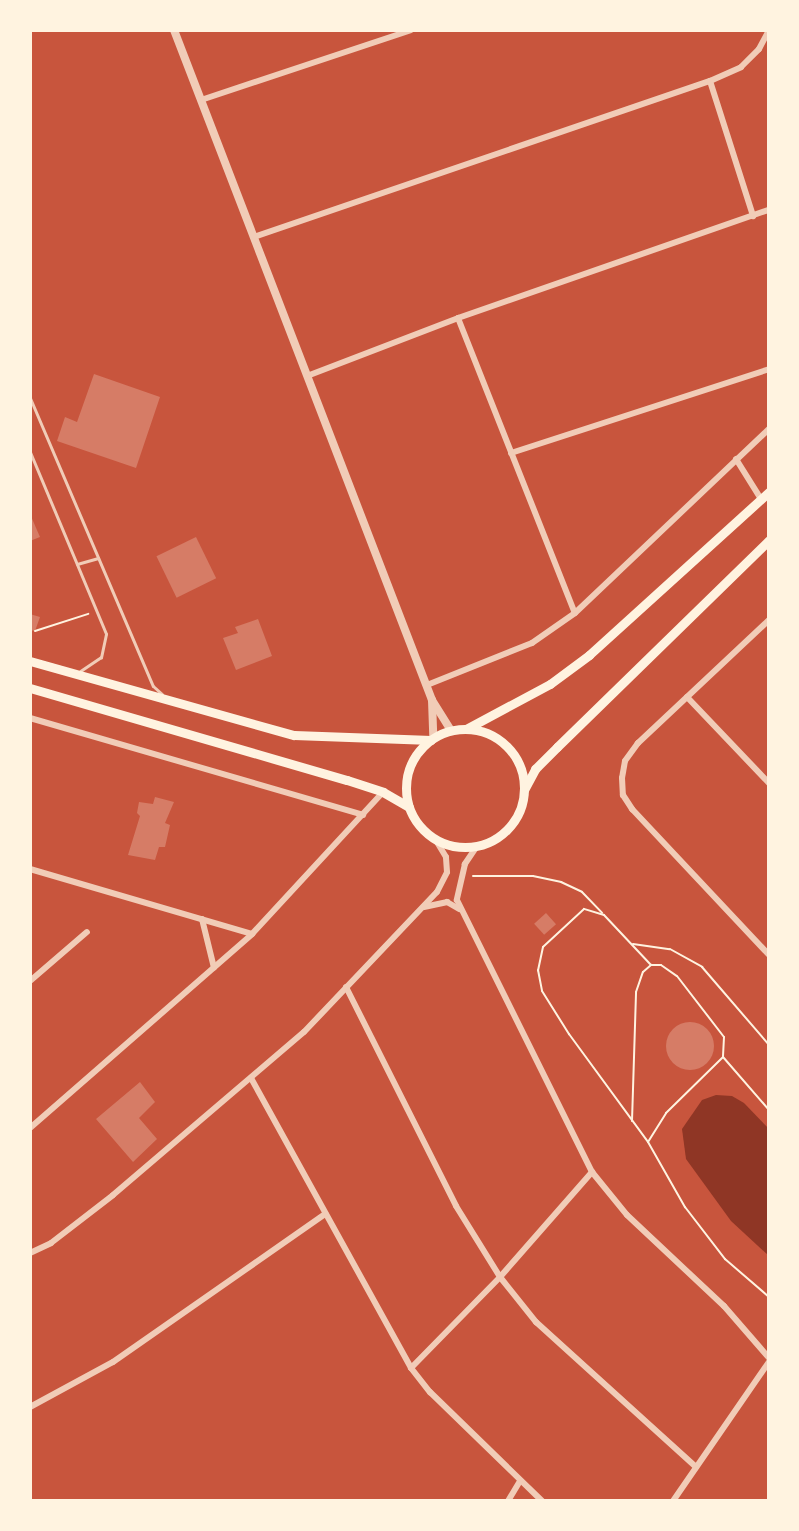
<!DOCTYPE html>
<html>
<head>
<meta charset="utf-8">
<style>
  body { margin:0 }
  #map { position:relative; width:799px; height:1531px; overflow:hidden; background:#c8553d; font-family:"Roboto Condensed",sans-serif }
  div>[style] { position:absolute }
  .water>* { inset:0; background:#8f3625 }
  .building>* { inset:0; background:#d67c66; transform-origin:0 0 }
  .round { border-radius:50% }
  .path>* { height:2px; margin:-1px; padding:0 1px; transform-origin:1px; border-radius:1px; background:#fff3e0 }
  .service>* { height:3px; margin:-1.5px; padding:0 1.5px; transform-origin:1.5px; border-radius:1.5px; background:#f1ccb7 }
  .minor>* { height:6px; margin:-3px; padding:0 3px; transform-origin:3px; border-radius:3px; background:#f1ccb7 }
  .tertiary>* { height:8px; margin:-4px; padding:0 4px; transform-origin:4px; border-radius:4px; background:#f1ccb7 }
  .secondary>* { height:9px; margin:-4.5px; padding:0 4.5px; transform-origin:4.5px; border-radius:4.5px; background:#fff3e0 }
  .secondary>.ring { margin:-4.5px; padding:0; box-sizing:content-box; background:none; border:9px solid #fff3e0; border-radius:50% }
  span { translate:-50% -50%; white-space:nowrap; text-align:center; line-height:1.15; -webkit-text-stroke:4.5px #fff3e0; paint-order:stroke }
  .frame { position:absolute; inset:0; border:32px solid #fff3e0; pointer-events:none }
</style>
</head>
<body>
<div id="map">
  <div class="water">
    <div style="clip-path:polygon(716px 1095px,732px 1096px,744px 1103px,769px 1129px,769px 1256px,731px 1221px,686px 1159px,682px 1129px,702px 1100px)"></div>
  </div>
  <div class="building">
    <div style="clip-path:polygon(94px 374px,160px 397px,136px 468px,57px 441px,65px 417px,77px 422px)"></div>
    <div style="clip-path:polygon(30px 514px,40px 537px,30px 541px)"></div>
    <div style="left:196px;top:537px;width:46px;height:44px;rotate:64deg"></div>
    <div style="clip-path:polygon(30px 614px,40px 617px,35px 631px,30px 630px)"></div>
    <div style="clip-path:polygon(258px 619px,272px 656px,236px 670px,223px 638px,238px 633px,235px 627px)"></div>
    <div style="clip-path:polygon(155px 797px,174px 802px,165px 823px,170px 825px,165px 847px,159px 847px,155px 860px,128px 855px,140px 816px,137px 813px,139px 802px,153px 804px)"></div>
    <div style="left:546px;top:913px;width:15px;height:16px;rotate:48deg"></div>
    <div class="round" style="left:666px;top:1022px;width:48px;height:48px"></div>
    <div style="clip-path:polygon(140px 1082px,155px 1102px,139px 1118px,157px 1139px,133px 1162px,96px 1119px)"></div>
  </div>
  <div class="path">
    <div style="left:35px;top:631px;width:56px;rotate:-17.8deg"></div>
    <div style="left:473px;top:876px;width:60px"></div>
    <div style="left:533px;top:876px;width:29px;rotate:12deg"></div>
    <div style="left:561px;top:882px;width:23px;rotate:25deg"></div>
    <div style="left:582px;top:892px;width:29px;rotate:46deg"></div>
    <div style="left:633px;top:944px;width:37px;rotate:8deg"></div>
    <div style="left:670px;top:949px;width:37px;rotate:29deg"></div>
    <div style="left:702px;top:967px;width:103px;rotate:49.3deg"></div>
    <div style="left:651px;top:965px;width:69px;rotate:-133.2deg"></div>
    <div style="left:604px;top:915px;width:21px;rotate:-163deg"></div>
    <div style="left:584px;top:909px;width:56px;rotate:137.2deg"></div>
    <div style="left:543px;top:947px;width:24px;rotate:102deg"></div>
    <div style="left:538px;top:970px;width:21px;rotate:79deg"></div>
    <div style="left:542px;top:991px;width:51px;rotate:57.9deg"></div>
    <div style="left:569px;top:1034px;width:134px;rotate:53.8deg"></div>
    <div style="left:648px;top:1142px;width:75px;rotate:60.4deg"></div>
    <div style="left:685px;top:1207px;width:66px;rotate:52.4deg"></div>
    <div style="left:725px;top:1259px;width:58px;rotate:40.8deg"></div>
    <div style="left:632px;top:1121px;width:129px;rotate:-88.2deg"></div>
    <div style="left:636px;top:992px;width:21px;rotate:-71deg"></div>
    <div style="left:643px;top:972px;width:11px;rotate:-41deg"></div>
    <div style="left:651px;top:965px;width:10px"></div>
    <div style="left:661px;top:965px;width:19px;rotate:35deg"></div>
    <div style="left:677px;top:976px;width:77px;rotate:52.4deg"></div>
    <div style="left:724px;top:1037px;width:20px;rotate:93deg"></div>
    <div style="left:723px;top:1057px;width:70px;rotate:49deg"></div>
    <div style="left:648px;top:1142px;width:34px;rotate:-58deg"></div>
    <div style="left:666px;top:1113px;width:80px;rotate:-44.5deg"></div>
  </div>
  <div class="service">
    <div style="left:30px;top:398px;width:313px;rotate:66.9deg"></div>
    <div style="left:153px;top:686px;width:12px;rotate:42deg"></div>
    <div style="left:30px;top:452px;width:197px;rotate:67.3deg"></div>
    <div style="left:106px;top:634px;width:24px;rotate:102deg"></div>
    <div style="left:101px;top:657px;width:25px;rotate:146deg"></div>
    <div style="left:77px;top:564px;width:22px;rotate:-16deg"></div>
  </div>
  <div class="minor">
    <div style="left:710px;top:81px;width:142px;rotate:72.3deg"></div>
    <div style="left:201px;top:100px;width:221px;rotate:-18.4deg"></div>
    <div style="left:254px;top:237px;width:482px;rotate:-18.9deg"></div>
    <div style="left:710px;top:81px;width:34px;rotate:-24deg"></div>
    <div style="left:741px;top:67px;width:25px;rotate:-45deg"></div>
    <div style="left:759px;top:49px;width:21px;rotate:-62deg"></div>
    <div style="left:458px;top:318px;width:317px;rotate:68.4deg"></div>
    <div style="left:307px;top:376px;width:162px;rotate:-21deg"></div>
    <div style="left:458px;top:318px;width:329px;rotate:-19.2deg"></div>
    <div style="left:511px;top:453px;width:271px;rotate:-18deg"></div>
    <div style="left:736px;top:459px;width:47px;rotate:58deg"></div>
    <div style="left:769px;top:620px;width:180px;rotate:136.8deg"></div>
    <div style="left:638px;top:743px;width:22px;rotate:126deg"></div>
    <div style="left:625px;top:761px;width:17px;rotate:100deg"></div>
    <div style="left:622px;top:778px;width:17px;rotate:87deg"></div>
    <div style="left:623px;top:795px;width:17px;rotate:57deg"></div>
    <div style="left:632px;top:809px;width:200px;rotate:46.8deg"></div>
    <div style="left:427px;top:685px;width:113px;rotate:-21.8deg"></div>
    <div style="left:532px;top:643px;width:52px;rotate:-34.9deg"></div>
    <div style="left:575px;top:613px;width:267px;rotate:-43.5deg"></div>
    <div style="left:687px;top:697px;width:119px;rotate:46.4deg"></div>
    <div style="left:30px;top:718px;width:347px;rotate:16.2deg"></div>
    <div style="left:477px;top:846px;width:22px;rotate:124deg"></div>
    <div style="left:465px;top:864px;width:37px;rotate:103deg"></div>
    <div style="left:457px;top:900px;width:304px;rotate:63.6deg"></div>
    <div style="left:592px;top:1172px;width:55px;rotate:50.9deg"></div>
    <div style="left:627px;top:1215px;width:133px;rotate:43.2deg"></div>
    <div style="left:724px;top:1306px;width:69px;rotate:49.1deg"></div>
    <div style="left:30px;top:869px;width:231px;rotate:16.3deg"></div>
    <div style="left:424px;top:907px;width:24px;rotate:-12deg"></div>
    <div style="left:447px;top:902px;width:14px;rotate:30deg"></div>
    <div style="left:202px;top:919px;width:50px;rotate:76.2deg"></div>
    <div style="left:30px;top:981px;width:75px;rotate:-40.7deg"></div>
    <div style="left:346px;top:987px;width:245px;rotate:63.3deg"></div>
    <div style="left:456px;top:1206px;width:84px;rotate:58.2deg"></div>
    <div style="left:500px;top:1277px;width:58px;rotate:51.3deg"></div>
    <div style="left:536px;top:1322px;width:216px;rotate:42.2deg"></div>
    <div style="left:251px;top:1078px;width:331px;rotate:61.1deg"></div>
    <div style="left:411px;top:1368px;width:31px;rotate:52deg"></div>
    <div style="left:430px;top:1392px;width:156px;rotate:44.2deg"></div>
    <div style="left:30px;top:1128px;width:295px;rotate:-41.1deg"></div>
    <div style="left:252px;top:934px;width:193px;rotate:-47.3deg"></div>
    <div style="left:30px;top:1253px;width:23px;rotate:-25deg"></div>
    <div style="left:51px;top:1243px;width:78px;rotate:-37.7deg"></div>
    <div style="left:113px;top:1195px;width:251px;rotate:-40.5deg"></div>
    <div style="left:304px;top:1032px;width:193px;rotate:-46.5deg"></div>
    <div style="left:437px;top:892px;width:22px;rotate:-63deg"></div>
    <div style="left:447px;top:872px;width:15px;rotate:-94deg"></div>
    <div style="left:446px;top:857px;width:21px;rotate:-121deg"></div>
    <div style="left:411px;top:1368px;width:127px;rotate:-45.6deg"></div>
    <div style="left:500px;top:1277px;width:140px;rotate:-48.8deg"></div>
    <div style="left:30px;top:1407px;width:94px;rotate:-28.5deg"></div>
    <div style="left:113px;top:1362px;width:259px;rotate:-34.9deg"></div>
    <div style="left:508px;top:1501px;width:23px;rotate:-59deg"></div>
    <div style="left:673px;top:1501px;width:169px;rotate:-55.4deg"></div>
  </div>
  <div class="tertiary">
    <div style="left:174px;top:30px;width:718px;rotate:68.94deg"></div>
    <div style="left:432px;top:700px;width:36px;rotate:58deg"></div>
    <div style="left:432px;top:700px;width:38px;rotate:88deg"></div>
  </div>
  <div class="secondary">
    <div style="left:30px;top:661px;width:274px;rotate:15.7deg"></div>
    <div style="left:294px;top:735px;width:137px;rotate:2.1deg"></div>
    <div style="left:30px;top:688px;width:330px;rotate:16.2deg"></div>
    <div style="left:347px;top:780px;width:38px;rotate:18deg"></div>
    <div style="left:383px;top:792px;width:30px;rotate:30deg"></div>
    <div style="left:466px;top:729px;width:95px;rotate:-28.2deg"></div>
    <div style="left:550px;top:684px;width:49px;rotate:-36.6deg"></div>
    <div style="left:589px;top:655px;width:243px;rotate:-42.2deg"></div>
    <div class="ring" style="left:406px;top:729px;width:109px;height:109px"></div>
    <div style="left:524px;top:790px;width:24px;rotate:-62deg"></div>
    <div style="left:535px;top:769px;width:31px;rotate:-45deg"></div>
    <div style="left:557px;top:747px;width:296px;rotate:-44.3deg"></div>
  </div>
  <div class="frame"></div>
</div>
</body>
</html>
